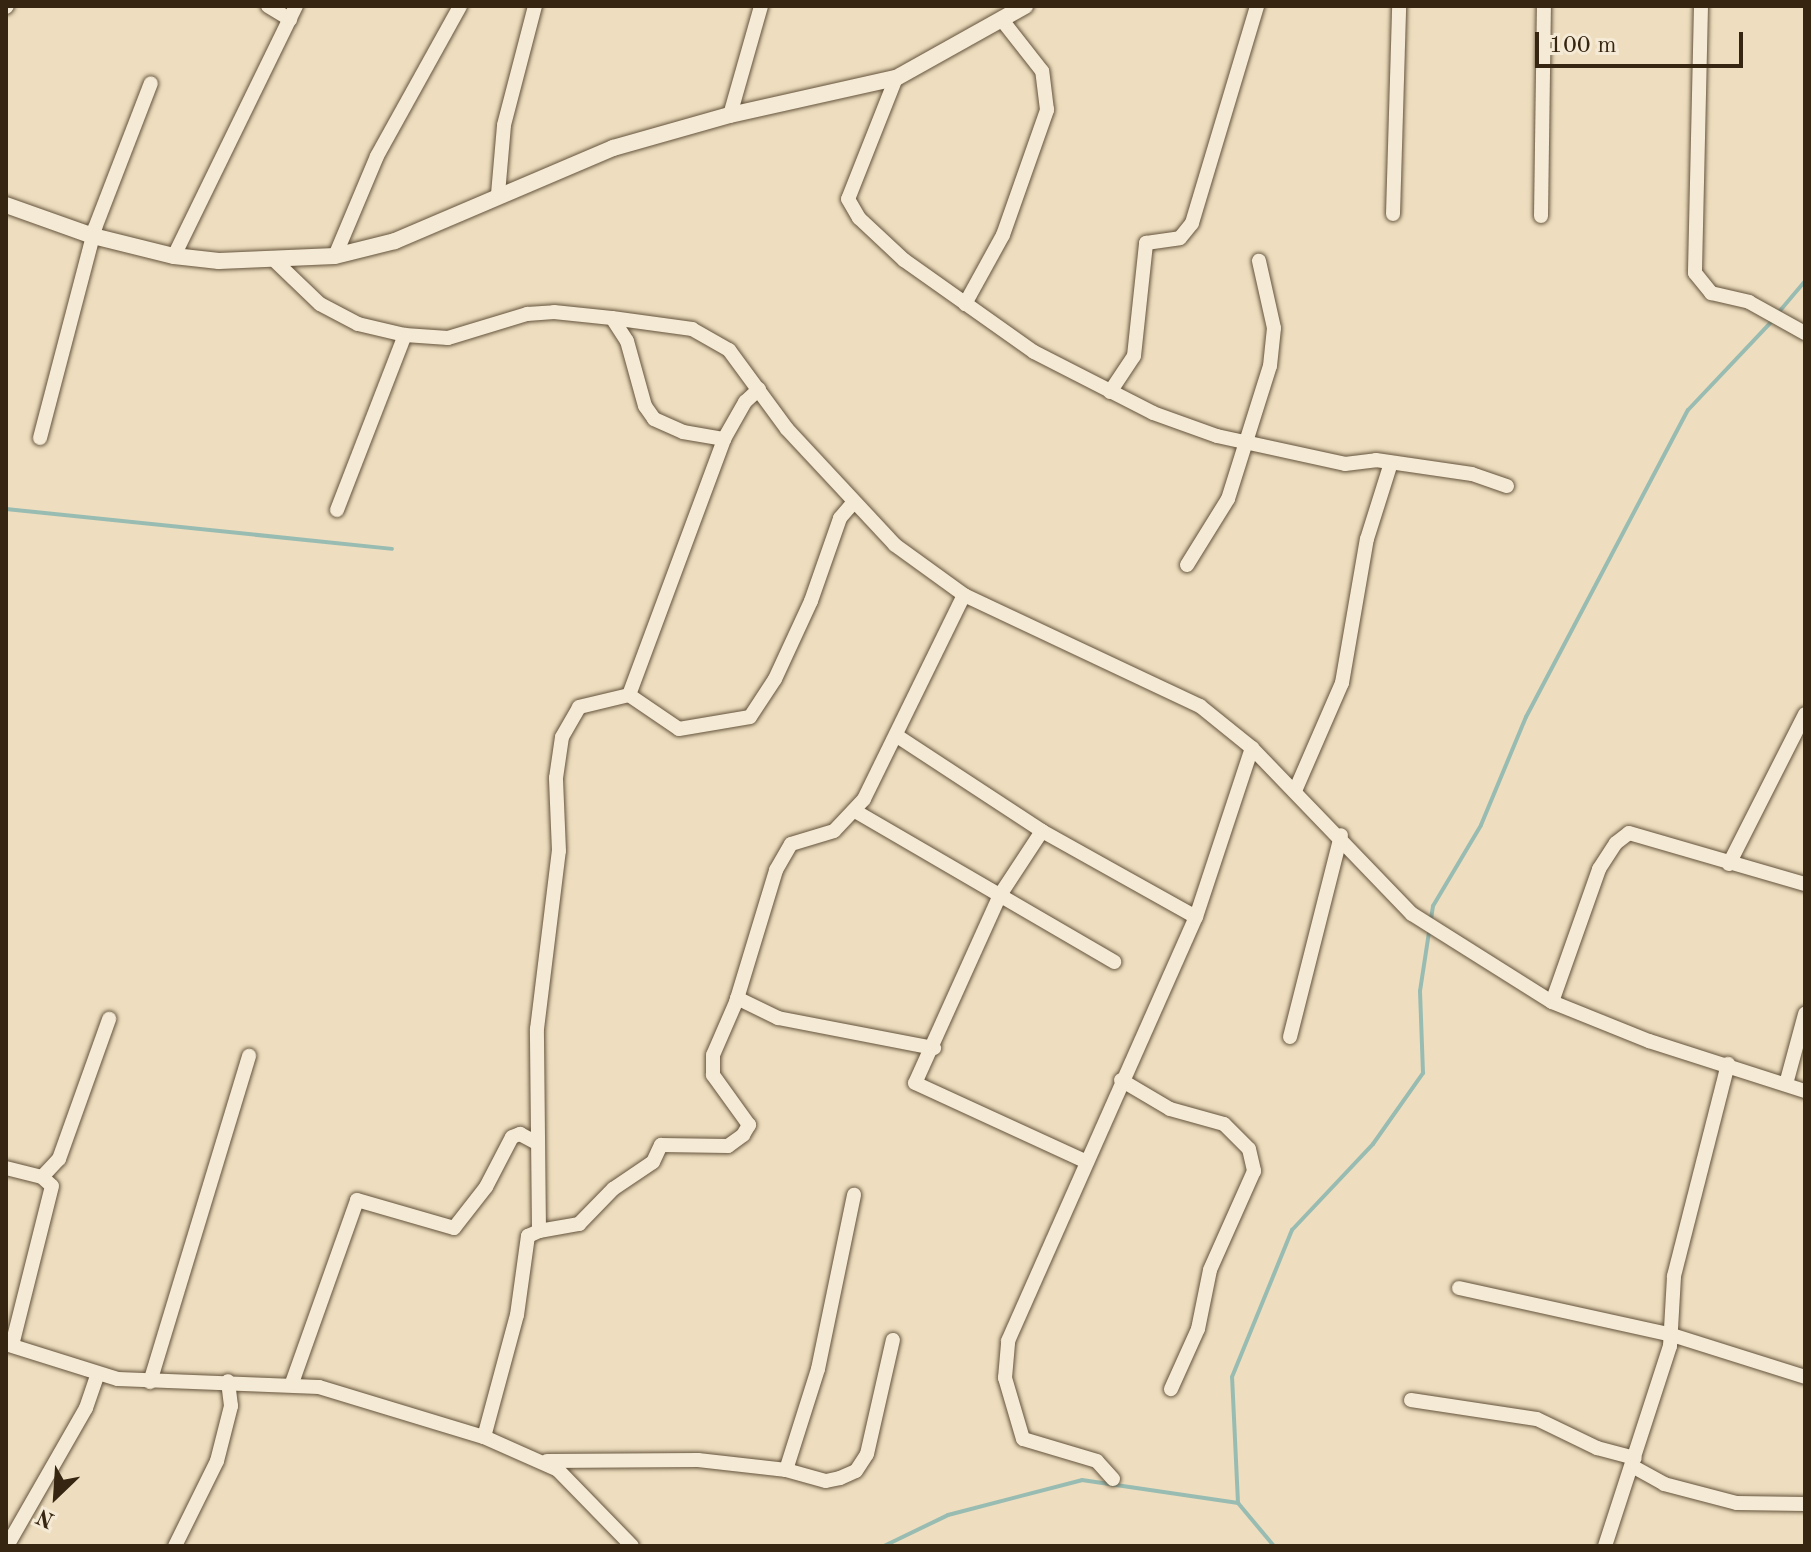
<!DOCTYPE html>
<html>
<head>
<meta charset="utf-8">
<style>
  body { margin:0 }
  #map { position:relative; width:1811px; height:1552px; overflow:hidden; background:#eedebf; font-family:"Old Standard TT",serif }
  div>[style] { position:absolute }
  .stream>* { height:4px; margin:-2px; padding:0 2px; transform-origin:2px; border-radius:2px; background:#99bcb2 }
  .roads { filter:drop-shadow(0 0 2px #64533c) drop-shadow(0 0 2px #64533c) }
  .minor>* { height:14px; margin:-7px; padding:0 7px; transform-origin:7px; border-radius:7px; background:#f4ead5 }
  .tertiary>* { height:16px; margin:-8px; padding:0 8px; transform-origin:8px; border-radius:8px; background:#f4ead5 }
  span { translate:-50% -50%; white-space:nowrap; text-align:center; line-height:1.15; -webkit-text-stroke:8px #f4ead5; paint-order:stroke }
  .frame { position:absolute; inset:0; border:8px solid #362510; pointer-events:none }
  .north { position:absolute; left:16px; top:1456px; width:80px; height:80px; -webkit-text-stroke:6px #f4ead5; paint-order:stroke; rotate:205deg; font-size:22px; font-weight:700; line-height:32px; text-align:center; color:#362510 }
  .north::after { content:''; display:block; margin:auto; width:28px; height:36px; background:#362510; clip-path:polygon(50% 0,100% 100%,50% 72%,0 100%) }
  .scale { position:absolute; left:1535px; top:32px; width:208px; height:36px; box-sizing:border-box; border:4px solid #362510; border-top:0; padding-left:10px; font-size:24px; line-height:28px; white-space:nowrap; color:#362510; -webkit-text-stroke:6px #f4ead5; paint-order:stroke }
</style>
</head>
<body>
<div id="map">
  <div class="stream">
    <div style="left:1778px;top:313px;width:42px;rotate:-49.8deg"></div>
    <div style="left:6px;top:509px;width:388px;rotate:5.9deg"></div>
    <div style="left:1238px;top:1503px;width:126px;rotate:-92.7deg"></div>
    <div style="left:1232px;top:1377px;width:159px;rotate:-67.8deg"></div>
    <div style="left:1292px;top:1230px;width:118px;rotate:-46.7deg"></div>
    <div style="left:1373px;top:1144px;width:87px;rotate:-54.8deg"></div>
    <div style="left:1423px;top:1073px;width:82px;rotate:-92.1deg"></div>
    <div style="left:1420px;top:991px;width:86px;rotate:-81.3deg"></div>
    <div style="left:1433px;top:906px;width:94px;rotate:-59.3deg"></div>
    <div style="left:1481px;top:825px;width:117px;rotate:-67.4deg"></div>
    <div style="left:1526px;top:717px;width:347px;rotate:-62.2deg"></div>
    <div style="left:1688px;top:410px;width:124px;rotate:-46.6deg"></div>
    <div style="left:884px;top:1546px;width:71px;rotate:-25.8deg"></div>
    <div style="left:948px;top:1515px;width:138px;rotate:-14.6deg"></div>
    <div style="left:1082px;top:1480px;width:158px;rotate:8.4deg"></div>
    <div style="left:1238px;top:1503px;width:56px;rotate:50.1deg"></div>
  </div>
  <div class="roads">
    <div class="minor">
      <div style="left:268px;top:6px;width:26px;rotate:31deg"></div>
      <div style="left:1701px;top:6px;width:267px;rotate:91.3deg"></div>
      <div style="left:1695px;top:273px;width:26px;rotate:51deg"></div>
      <div style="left:1711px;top:293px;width:39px;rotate:13deg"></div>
      <div style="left:1749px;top:302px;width:64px;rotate:29deg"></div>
      <div style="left:6px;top:7px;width:1px;rotate:-45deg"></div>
      <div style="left:896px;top:78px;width:130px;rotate:111.6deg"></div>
      <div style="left:848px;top:199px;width:22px;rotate:60deg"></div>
      <div style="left:859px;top:218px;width:62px;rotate:43deg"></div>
      <div style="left:904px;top:260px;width:159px;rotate:35.3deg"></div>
      <div style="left:1034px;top:352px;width:134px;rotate:27.1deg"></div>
      <div style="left:1153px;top:413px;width:68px;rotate:19.8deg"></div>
      <div style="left:1217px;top:436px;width:131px;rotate:12.3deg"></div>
      <div style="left:1345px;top:464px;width:31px;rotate:-7deg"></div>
      <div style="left:1376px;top:460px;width:97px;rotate:8.3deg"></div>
      <div style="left:1472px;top:474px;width:37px;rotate:19deg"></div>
      <div style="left:730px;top:115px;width:113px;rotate:-74.1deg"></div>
      <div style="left:498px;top:194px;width:69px;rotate:-85deg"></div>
      <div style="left:504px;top:125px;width:123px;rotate:-75.4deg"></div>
      <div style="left:1393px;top:214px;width:208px;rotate:-88.3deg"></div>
      <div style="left:1541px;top:216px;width:210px;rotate:-89.2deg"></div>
      <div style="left:174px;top:256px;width:278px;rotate:-64deg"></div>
      <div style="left:335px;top:256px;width:108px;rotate:-67.2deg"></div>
      <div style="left:377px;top:156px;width:171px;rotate:-61deg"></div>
      <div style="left:273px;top:259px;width:65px;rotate:43.8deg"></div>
      <div style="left:320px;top:304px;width:43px;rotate:27.8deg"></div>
      <div style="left:358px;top:324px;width:48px;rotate:13.2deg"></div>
      <div style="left:405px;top:335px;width:43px;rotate:4deg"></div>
      <div style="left:448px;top:338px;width:83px;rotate:-16.9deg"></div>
      <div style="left:527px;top:314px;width:27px;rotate:-4deg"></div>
      <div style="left:554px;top:312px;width:58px;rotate:5.9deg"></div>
      <div style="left:612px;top:318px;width:27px;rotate:57deg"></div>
      <div style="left:627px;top:341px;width:67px;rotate:74.5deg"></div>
      <div style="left:645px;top:406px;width:16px;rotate:55deg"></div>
      <div style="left:654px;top:419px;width:32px;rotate:24deg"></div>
      <div style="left:683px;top:432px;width:42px;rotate:9.7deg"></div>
      <div style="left:965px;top:304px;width:79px;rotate:-61.2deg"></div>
      <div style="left:1003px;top:235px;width:133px;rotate:-70.6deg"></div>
      <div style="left:1047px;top:110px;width:39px;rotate:-97deg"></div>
      <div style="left:1042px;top:71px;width:65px;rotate:-128.1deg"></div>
      <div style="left:612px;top:318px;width:81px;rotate:7.8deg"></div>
      <div style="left:692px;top:329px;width:43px;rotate:29.6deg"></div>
      <div style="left:729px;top:350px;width:98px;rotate:53.7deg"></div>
      <div style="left:787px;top:429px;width:158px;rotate:47deg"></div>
      <div style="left:895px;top:545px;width:85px;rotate:35.9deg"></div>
      <div style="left:964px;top:595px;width:261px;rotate:25.2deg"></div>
      <div style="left:1200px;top:706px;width:67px;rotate:38.9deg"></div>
      <div style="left:1252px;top:748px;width:231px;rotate:46.1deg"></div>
      <div style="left:1412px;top:914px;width:165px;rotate:32.2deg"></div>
      <div style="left:1552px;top:1002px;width:105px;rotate:21.9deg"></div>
      <div style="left:1649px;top:1041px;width:164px;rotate:17.8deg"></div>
      <div style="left:1110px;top:392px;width:43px;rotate:-56.3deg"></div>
      <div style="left:1134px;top:356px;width:114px;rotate:-83.9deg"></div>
      <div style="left:1146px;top:243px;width:34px;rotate:-8deg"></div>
      <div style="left:1180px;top:238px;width:19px;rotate:-51deg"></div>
      <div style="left:1192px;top:223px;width:227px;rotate:-73.3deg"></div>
      <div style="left:40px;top:438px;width:217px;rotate:-75.3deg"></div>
      <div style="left:95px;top:228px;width:155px;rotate:-68.9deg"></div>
      <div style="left:337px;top:510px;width:188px;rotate:-68.8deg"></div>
      <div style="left:1187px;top:565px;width:78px;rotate:-58.2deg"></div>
      <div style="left:1228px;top:499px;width:139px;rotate:-72.5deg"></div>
      <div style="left:1270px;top:366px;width:38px;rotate:-84deg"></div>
      <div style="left:1274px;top:328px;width:69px;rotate:-102.6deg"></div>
      <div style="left:629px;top:695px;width:60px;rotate:34.2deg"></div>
      <div style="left:679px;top:729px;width:72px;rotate:-9.6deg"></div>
      <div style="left:750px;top:717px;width:45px;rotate:-56.7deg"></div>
      <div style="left:775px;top:679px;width:86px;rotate:-65.2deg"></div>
      <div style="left:811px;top:601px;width:88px;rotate:-70.7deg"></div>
      <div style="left:840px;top:518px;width:20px;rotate:-49deg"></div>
      <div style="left:897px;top:736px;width:173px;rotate:33.2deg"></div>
      <div style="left:1042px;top:831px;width:176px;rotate:29.2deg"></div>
      <div style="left:1295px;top:791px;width:118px;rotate:-66.5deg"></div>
      <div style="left:1342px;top:683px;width:146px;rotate:-80.2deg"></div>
      <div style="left:1367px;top:539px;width:80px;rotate:-72.5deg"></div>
      <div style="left:855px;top:811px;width:300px;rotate:30.2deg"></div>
      <div style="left:1042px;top:831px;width:77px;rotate:123.3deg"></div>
      <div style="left:1000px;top:895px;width:206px;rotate:114.3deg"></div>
      <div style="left:915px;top:1083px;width:189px;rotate:24.7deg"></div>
      <div style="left:1729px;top:864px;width:168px;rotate:-63.1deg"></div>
      <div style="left:737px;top:998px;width:46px;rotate:26deg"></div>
      <div style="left:778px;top:1018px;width:159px;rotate:10.9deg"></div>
      <div style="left:1552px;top:1002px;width:141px;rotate:-70.5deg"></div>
      <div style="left:1599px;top:869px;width:31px;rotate:-57deg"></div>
      <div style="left:1616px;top:843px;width:16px;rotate:-38deg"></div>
      <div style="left:1629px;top:833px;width:183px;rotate:16.2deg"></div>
      <div style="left:1290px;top:1037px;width:208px;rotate:-75.8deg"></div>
      <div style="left:1121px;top:1080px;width:57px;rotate:30.6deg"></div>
      <div style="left:1170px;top:1109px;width:56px;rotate:15.5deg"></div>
      <div style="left:1224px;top:1124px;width:35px;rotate:45deg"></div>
      <div style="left:1249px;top:1149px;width:23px;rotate:77deg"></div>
      <div style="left:1254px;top:1171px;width:108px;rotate:114deg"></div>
      <div style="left:1210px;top:1270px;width:60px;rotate:101.5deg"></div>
      <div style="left:1198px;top:1329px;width:66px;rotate:114.2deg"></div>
      <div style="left:1786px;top:1084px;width:73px;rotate:-74.8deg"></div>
      <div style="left:6px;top:1168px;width:37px;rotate:14deg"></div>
      <div style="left:42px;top:1177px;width:13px;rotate:42deg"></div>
      <div style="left:52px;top:1186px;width:164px;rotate:104.1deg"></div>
      <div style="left:42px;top:1177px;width:25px;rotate:-47deg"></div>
      <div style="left:59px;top:1159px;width:149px;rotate:-70.3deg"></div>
      <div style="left:539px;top:1231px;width:41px;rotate:-9.9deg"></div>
      <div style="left:579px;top:1224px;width:49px;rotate:-45.8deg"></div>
      <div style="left:613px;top:1189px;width:48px;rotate:-34deg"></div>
      <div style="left:653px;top:1162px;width:19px;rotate:-65deg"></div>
      <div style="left:661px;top:1145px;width:67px;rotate:0.9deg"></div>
      <div style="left:728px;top:1146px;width:19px;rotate:-36deg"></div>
      <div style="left:743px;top:1135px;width:12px;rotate:-59deg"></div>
      <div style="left:749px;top:1125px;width:62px;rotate:-125.8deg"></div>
      <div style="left:713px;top:1075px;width:20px;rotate:-90deg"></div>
      <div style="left:713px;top:1055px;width:58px;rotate:-66.5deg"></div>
      <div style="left:736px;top:1002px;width:138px;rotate:-73.1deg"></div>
      <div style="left:776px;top:870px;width:30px;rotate:-60deg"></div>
      <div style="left:791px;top:844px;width:45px;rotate:-16.8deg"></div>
      <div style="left:834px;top:831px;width:44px;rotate:-46.8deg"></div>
      <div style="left:864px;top:799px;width:227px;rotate:-63.9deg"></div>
      <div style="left:1459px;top:1288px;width:218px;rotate:12.4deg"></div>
      <div style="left:1672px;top:1335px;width:139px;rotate:17.5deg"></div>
      <div style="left:6px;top:1344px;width:117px;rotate:17.4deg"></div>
      <div style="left:118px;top:1379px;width:201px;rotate:2.3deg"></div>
      <div style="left:319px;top:1387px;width:172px;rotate:16.9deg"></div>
      <div style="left:484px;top:1437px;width:81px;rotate:24deg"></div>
      <div style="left:558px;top:1470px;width:106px;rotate:45.8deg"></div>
      <div style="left:150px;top:1382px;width:341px;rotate:-73.1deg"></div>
      <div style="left:292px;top:1383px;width:194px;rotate:-70.4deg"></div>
      <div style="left:357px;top:1200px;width:101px;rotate:16.1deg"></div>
      <div style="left:454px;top:1228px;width:52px;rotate:-52deg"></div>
      <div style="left:486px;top:1187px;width:56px;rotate:-62.5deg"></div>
      <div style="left:512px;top:1137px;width:9px;rotate:-21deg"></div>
      <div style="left:520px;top:1134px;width:17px;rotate:28deg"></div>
      <div style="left:1411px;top:1400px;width:127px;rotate:8.6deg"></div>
      <div style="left:1537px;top:1419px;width:67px;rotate:25.8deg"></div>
      <div style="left:1597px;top:1448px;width:39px;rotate:15deg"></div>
      <div style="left:484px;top:1437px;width:126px;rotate:-74.9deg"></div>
      <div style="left:517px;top:1315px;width:80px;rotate:-82.1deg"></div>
      <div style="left:528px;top:1236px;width:12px;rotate:-24deg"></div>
      <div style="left:539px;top:1231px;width:202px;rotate:-90.6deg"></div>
      <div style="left:537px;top:1029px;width:179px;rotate:-83deg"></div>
      <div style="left:559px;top:851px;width:73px;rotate:-92.4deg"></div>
      <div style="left:556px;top:778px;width:41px;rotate:-81.7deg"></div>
      <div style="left:562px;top:737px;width:34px;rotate:-60deg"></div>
      <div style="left:579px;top:707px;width:51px;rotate:-13.5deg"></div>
      <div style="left:629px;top:695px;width:273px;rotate:-69.6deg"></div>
      <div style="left:724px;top:439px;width:43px;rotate:-60.4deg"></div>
      <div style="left:745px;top:402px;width:19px;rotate:-43deg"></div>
      <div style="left:547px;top:1461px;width:151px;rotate:-0.4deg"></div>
      <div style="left:698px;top:1460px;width:89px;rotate:6.5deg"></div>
      <div style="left:786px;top:1470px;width:41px;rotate:15.4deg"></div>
      <div style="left:826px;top:1481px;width:14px;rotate:-12deg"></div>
      <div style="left:840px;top:1478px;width:17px;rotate:-24deg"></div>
      <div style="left:856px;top:1471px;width:20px;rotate:-57deg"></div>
      <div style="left:867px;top:1454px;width:117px;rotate:-77.2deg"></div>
      <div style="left:1632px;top:1466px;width:37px;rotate:29deg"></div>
      <div style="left:1664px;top:1484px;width:75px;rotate:14.6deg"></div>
      <div style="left:1737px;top:1503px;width:68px;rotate:0.8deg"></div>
      <div style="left:786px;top:1470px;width:106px;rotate:-72.4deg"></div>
      <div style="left:818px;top:1369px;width:178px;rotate:-78.3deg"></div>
      <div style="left:1113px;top:1479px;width:24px;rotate:-132deg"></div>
      <div style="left:1097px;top:1461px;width:77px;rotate:-163.4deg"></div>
      <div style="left:1023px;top:1439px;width:64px;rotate:-106.4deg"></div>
      <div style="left:1005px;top:1378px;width:37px;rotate:-85deg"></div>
      <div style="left:1008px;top:1341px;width:464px;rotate:-66.1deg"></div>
      <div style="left:1196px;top:917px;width:178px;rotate:-71.7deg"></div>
      <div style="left:7px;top:1546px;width:159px;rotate:-60.2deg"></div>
      <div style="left:86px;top:1408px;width:34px;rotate:-71deg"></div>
      <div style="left:175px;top:1546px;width:95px;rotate:-63.7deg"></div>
      <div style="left:217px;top:1461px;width:57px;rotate:-75.7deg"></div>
      <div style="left:231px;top:1406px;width:25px;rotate:-97deg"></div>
      <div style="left:1605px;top:1546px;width:210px;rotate:-72deg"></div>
      <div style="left:1670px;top:1346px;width:70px;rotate:-86.7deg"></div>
      <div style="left:1674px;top:1276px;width:219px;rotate:-75.7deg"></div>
    </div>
    <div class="tertiary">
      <div style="left:6px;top:205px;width:92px;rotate:19.6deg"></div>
      <div style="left:93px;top:236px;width:83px;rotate:13.9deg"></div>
      <div style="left:174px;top:256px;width:45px;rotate:6.3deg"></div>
      <div style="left:219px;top:261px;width:116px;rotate:-2.5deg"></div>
      <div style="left:335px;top:256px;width:62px;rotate:-14deg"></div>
      <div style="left:395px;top:241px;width:237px;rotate:-23.1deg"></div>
      <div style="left:613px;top:148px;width:122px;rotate:-15.8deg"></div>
      <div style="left:730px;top:115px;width:170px;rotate:-12.6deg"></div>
      <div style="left:896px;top:78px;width:148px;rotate:-29.2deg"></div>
    </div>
  </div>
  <div class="frame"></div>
  <div class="north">N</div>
  <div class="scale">100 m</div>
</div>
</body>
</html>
